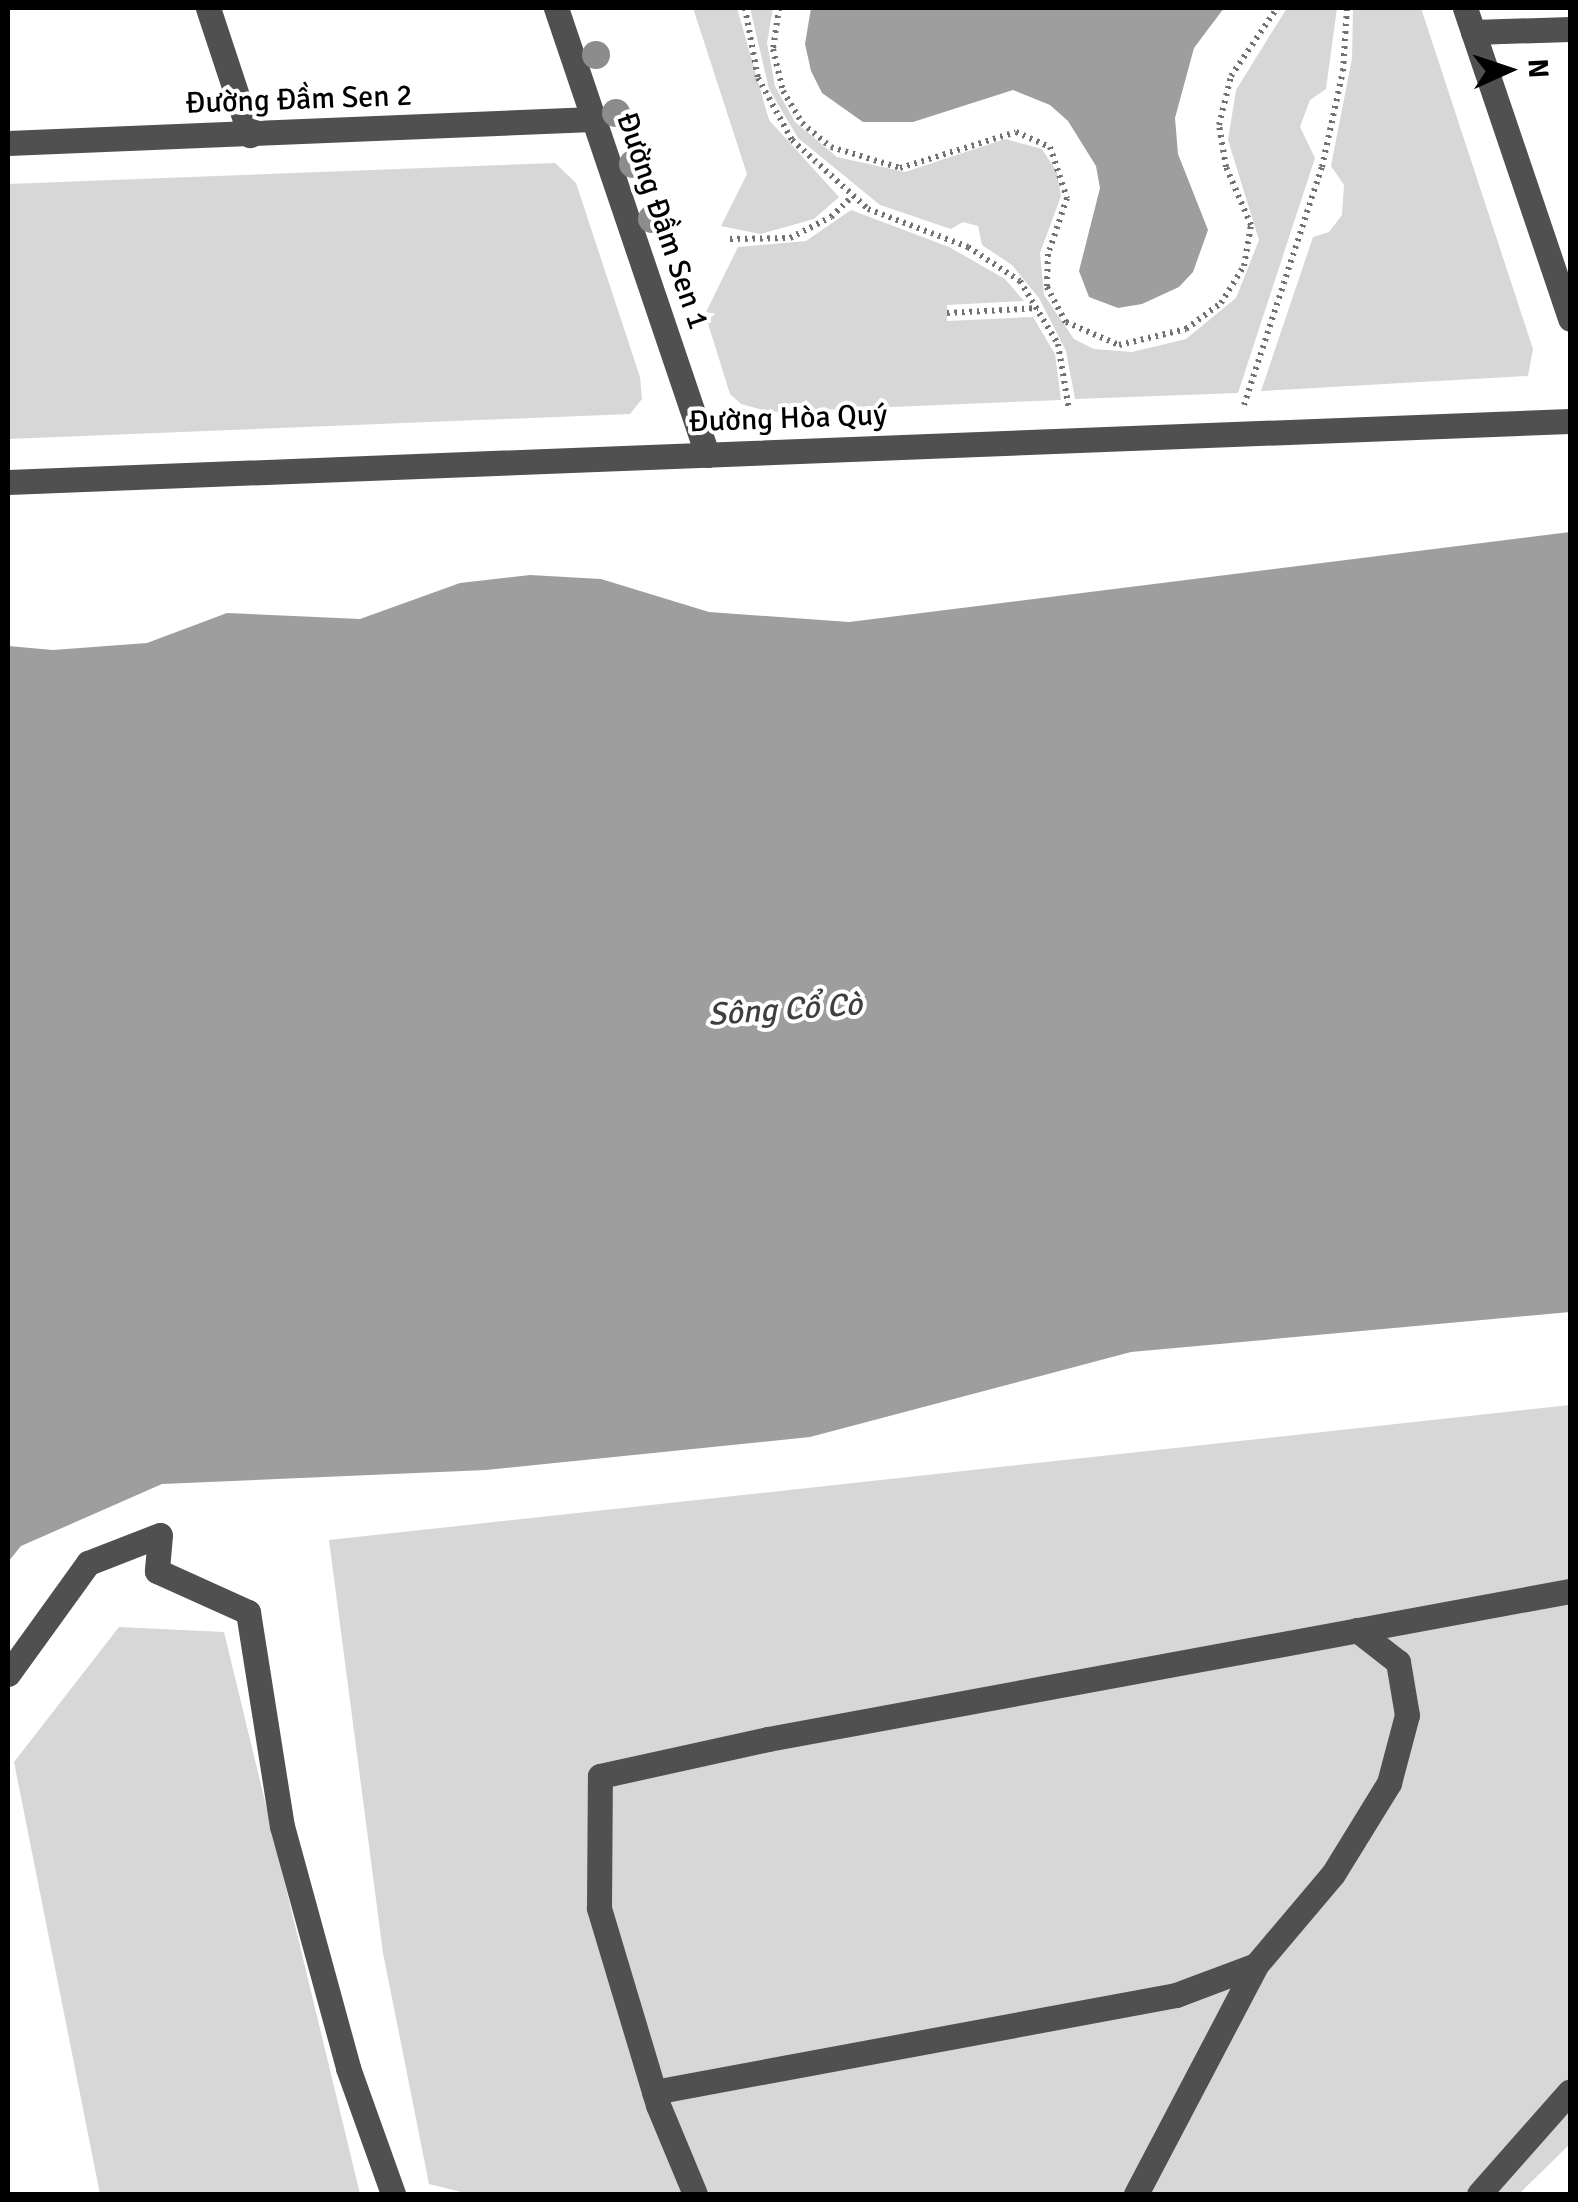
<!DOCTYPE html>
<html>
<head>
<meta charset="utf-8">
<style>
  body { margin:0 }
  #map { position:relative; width:1578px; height:2202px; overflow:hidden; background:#fff; font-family:Signika,sans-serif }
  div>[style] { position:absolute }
  .green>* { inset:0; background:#d7d7d7 }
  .water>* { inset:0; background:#9e9e9e }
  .path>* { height:6px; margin-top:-3px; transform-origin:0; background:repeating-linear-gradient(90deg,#727272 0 2.5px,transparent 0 7.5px) }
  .minor>* { height:25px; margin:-12.5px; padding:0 12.5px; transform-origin:12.5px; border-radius:12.5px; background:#505050 }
  .trees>* { width:28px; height:28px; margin:-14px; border-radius:50%; background:#8c8c8c }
  span { translate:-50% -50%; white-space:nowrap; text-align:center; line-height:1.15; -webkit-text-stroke:8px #fff; paint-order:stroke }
  .street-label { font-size:30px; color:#000 }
  .water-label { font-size:32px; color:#3f3f3f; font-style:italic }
  .frame { position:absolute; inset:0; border:10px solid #000; pointer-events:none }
  .north { position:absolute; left:1458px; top:20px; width:100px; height:100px; -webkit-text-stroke:8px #fff; paint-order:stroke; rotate:87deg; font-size:28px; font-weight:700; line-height:40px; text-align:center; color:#000 }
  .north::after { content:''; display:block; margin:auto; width:35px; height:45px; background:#000; clip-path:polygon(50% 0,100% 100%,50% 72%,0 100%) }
</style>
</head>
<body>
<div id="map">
  <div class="green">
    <div style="clip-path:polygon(693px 8px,737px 8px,769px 120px,839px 197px,814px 219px,760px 234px,721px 226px,747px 174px)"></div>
    <div style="clip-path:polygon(750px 8px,773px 8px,767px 43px,775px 86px,795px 122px,837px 157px,905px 172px,1005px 139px,1042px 149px,1057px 172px,1061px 196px,1040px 253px,1044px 295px,1074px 339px,1094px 349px,1132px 352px,1186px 339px,1236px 298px,1259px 240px,1228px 140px,1236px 90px,1287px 8px,1337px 8px,1326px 89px,1310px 100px,1300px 127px,1315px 158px,1238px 393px,1075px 399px,1066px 351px,1039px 298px,1012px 265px,982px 245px,978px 226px,963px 222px,951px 229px,880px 205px,798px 138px,769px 89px)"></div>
    <div style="clip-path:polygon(1353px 8px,1421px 8px,1533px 349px,1528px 376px,1261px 391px,1313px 237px,1329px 232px,1342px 215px,1344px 185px,1331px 166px,1352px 58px)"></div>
    <div style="clip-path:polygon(555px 163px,576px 183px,640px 377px,642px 399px,630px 414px,8px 439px,8px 184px)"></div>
    <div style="clip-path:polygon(851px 210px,949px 247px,1005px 279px,1024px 301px,947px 305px,947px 321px,1033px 317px,1055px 354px,1061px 400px,770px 412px,741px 404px,730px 394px,705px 314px,738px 247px,806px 241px)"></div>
    <div style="clip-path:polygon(1570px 1405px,1570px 2144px,1519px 2194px,469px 2194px,429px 2184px,383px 1953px,329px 1540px)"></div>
    <div style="clip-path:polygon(119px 1627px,224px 1632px,360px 2194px,100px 2194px,14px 1762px)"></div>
  </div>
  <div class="water">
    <div style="clip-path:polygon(811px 8px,1224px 8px,1194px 48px,1175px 118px,1178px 154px,1208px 230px,1193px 272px,1179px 287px,1142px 304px,1118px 308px,1089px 297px,1079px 271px,1100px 188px,1096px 166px,1068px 121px,1050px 105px,1013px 90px,913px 122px,863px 122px,822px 93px,811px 71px,805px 44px)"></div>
    <div style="clip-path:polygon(1570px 532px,1570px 1312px,1131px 1352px,810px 1437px,486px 1470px,162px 1484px,21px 1546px,8px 1562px,8px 646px,53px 650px,147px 643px,227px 613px,360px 619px,460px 583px,530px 575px,601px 579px,709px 612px,849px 622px)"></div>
  </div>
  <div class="path">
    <div style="left:745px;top:8px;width:71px;rotate:79.5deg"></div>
    <div style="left:758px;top:78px;width:71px;rotate:61.3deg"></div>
    <div style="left:792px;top:140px;width:103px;rotate:42.2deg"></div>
    <div style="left:868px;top:209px;width:107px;rotate:20.8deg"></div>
    <div style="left:968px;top:247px;width:62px;rotate:33.2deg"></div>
    <div style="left:1020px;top:281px;width:74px;rotate:58.9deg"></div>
    <div style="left:1058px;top:344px;width:67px;rotate:80.5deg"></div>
    <div style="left:779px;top:8px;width:41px;rotate:98.3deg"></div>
    <div style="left:773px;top:49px;width:43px;rotate:76.6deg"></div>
    <div style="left:783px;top:91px;width:37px;rotate:59deg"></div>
    <div style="left:802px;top:123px;width:38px;rotate:40deg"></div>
    <div style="left:831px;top:147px;width:72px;rotate:16.9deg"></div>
    <div style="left:900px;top:168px;width:121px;rotate:-17.2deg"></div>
    <div style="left:1016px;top:132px;width:37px;rotate:24deg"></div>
    <div style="left:1050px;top:147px;width:54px;rotate:71.6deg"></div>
    <div style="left:1067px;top:198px;width:59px;rotate:108.7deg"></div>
    <div style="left:1048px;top:254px;width:33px;rotate:92deg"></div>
    <div style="left:1047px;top:287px;width:40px;rotate:62deg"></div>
    <div style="left:1066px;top:322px;width:58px;rotate:23.5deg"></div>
    <div style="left:1119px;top:345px;width:69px;rotate:-13.4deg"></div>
    <div style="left:1186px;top:329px;width:44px;rotate:-36.6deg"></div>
    <div style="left:1221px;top:303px;width:44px;rotate:-58.1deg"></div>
    <div style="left:1244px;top:266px;width:42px;rotate:-80.3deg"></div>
    <div style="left:1251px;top:225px;width:63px;rotate:-113.3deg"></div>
    <div style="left:1226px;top:167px;width:43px;rotate:-99.5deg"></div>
    <div style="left:1219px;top:125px;width:50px;rotate:-76.2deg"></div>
    <div style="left:1231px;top:76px;width:82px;rotate:-55.9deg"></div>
    <div style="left:730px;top:239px;width:60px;rotate:-1deg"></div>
    <div style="left:790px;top:238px;width:46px;rotate:-27.1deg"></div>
    <div style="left:831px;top:217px;width:29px;rotate:-44deg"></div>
    <div style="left:947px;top:313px;width:91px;rotate:-3.1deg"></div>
    <div style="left:1244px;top:405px;width:250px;rotate:-71.9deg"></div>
    <div style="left:1322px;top:167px;width:98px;rotate:-77.7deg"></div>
    <div style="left:1343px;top:71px;width:63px;rotate:-86.4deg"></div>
  </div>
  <div class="minor">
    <div style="left:208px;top:8px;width:134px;rotate:71.7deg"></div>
    <div style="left:556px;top:8px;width:472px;rotate:71.3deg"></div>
    <div style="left:1465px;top:8px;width:328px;rotate:71.3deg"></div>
    <div style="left:1473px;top:32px;width:97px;rotate:-1.8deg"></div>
    <div style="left:8px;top:143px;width:585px;rotate:-2.35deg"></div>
    <div style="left:8px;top:482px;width:1563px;rotate:-2.24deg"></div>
    <div style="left:8px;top:1674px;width:137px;rotate:-54.2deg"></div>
    <div style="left:88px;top:1563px;width:77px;rotate:-21.3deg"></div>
    <div style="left:160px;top:1535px;width:36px;rotate:95deg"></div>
    <div style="left:157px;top:1571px;width:100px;rotate:24.3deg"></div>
    <div style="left:248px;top:1612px;width:217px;rotate:81deg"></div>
    <div style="left:282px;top:1826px;width:251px;rotate:74.7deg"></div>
    <div style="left:348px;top:2068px;width:134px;rotate:70.3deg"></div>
    <div style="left:654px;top:2092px;width:531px;rotate:-10.53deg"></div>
    <div style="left:1176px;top:1995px;width:85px;rotate:-20.6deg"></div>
    <div style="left:1256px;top:1965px;width:119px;rotate:-49.8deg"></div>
    <div style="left:1333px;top:1874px;width:107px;rotate:-58.4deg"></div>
    <div style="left:1389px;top:1783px;width:70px;rotate:-75.2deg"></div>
    <div style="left:1407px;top:1715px;width:54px;rotate:-99.6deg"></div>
    <div style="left:1398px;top:1662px;width:52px;rotate:-142deg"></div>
    <div style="left:695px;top:2194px;width:96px;rotate:-112.6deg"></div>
    <div style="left:658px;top:2105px;width:206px;rotate:-106.7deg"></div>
    <div style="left:599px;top:1908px;width:132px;rotate:-89.6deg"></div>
    <div style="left:600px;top:1776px;width:172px;rotate:-12.4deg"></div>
    <div style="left:768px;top:1739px;width:816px;rotate:-10.46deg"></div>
    <div style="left:1136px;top:2194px;width:259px;rotate:-62.3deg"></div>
    <div style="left:1479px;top:2194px;width:137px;rotate:-48.5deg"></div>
  </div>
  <div class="trees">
    <div style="left:596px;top:55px"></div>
    <div style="left:616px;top:113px"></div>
    <div style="left:633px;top:164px"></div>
    <div style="left:652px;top:219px"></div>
  </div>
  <div class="street-label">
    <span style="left:299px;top:100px;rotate:-2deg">Đường Đầm Sen 2</span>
    <span style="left:662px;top:221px;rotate:71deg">Đường Đầm Sen 1</span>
    <span style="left:788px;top:419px;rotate:-2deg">Đường Hòa Quý</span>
  </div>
  <div class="water-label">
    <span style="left:785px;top:1010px;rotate:-4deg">Sông Cổ Cò</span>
  </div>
  <div class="frame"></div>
  <div class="north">N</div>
</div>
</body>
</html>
